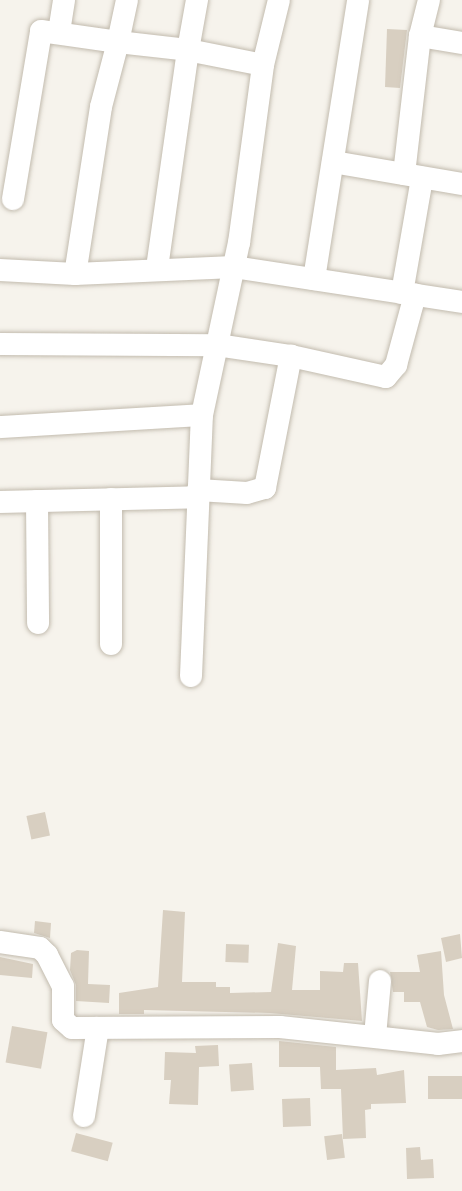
<!DOCTYPE html>
<html>
<head>
<meta charset="utf-8">
<style>
  body { margin:0 }
  #map { position:relative; width:462px; height:1191px; overflow:hidden; background:#f6f3ec; font-family:"DejaVu Sans",sans-serif }
  div>[style] { position:absolute }
  .building>* { inset:0; background:#d8cfc1; transform-origin:0 0 }
  .roads { filter:drop-shadow(0 0 2px #c2bbae) drop-shadow(0 0 2px #c2bbae) }
  .minor>* { height:22px; margin:-11px; padding:0 11px; transform-origin:11px; border-radius:11px; background:#fff }
  span { translate:-50% -50%; white-space:nowrap; text-align:center; line-height:1.15; -webkit-text-stroke:5px #fff; paint-order:stroke }
</style>
</head>
<body>
<div id="map">
  <div class="building">
    <div style="clip-path:polygon(387px 29px,407px 30px,400px 88px,385px 87px)"></div>
    <div style="left:45px;top:812px;width:24px;height:19px;rotate:78deg"></div>
    <div style="clip-path:polygon(163px 910px,185px 912px,182px 982px,216px 982px,216px 987px,230px 987px,230px 993px,271px 992px,278px 943px,296px 946px,292px 990px,320px 990px,320px 971px,343px 972px,344px 963px,358px 963px,362px 1021px,270px 1013px,144px 1010px,144px 1014px,119px 1014px,119px 993px,158px 987px)"></div>
    <div style="clip-path:polygon(35px 921px,51px 923px,50px 938px,34px 933px)"></div>
    <div style="clip-path:polygon(460px 934px,462px 958px,446px 962px,441px 938px)"></div>
    <div style="left:226px;top:944px;width:23px;height:18px;rotate:2deg"></div>
    <div style="clip-path:polygon(77px 950px,89px 951px,88px 984px,110px 985px,109px 1003px,76px 1001px,76px 985px,70px 970px,71px 953px)"></div>
    <div style="clip-path:polygon(441px 951px,444px 995px,453px 1029px,438px 1030px,427px 1027px,420px 1002px,404px 1002px,404px 992px,393px 992px,390px 972px,420px 972px,417px 955px)"></div>
    <div style="clip-path:polygon(0 957px,33px 964px,32px 978px,0 975px)"></div>
    <div style="left:12px;top:1026px;width:36px;height:37px;rotate:10deg"></div>
    <div style="clip-path:polygon(279px 1041px,336px 1047px,336px 1070px,376px 1068px,377px 1075px,404px 1070px,406px 1103px,371px 1104px,371px 1109px,365px 1110px,366px 1138px,343px 1139px,341px 1089px,321px 1089px,320px 1067px,279px 1067px)"></div>
    <div style="clip-path:polygon(218px 1045px,219px 1066px,199px 1067px,198px 1105px,169px 1104px,171px 1080px,164px 1080px,165px 1052px,196px 1053px,195px 1046px)"></div>
    <div style="left:252px;top:1063px;width:27px;height:23px;rotate:86deg"></div>
    <div style="left:462px;top:1076px;width:23px;height:34px;rotate:90deg"></div>
    <div style="left:310px;top:1098px;width:28px;height:28px;rotate:88deg"></div>
    <div style="left:76px;top:1133px;width:38px;height:19px;rotate:15deg"></div>
    <div style="left:342px;top:1134px;width:24px;height:18px;rotate:83deg"></div>
    <div style="clip-path:polygon(420px 1147px,421px 1160px,433px 1159px,434px 1178px,407px 1179px,406px 1148px)"></div>
  </div>
  <div class="roads">
    <div class="minor">
      <div style="left:127px;top:0;width:43px;rotate:102.1deg"></div>
      <div style="left:118px;top:42px;width:70px;rotate:6.5deg"></div>
      <div style="left:188px;top:50px;width:51px;rotate:-79.8deg"></div>
      <div style="left:59px;top:32px;width:32px;rotate:-81deg"></div>
      <div style="left:420px;top:36px;width:43px;rotate:9.5deg"></div>
      <div style="left:333px;top:162px;width:131px;rotate:9.7deg"></div>
      <div style="left:404px;top:174px;width:139px;rotate:-83.4deg"></div>
      <div style="left:420px;top:36px;width:37px;rotate:-76deg"></div>
      <div style="left:13px;top:199px;width:170px;rotate:-80.5deg"></div>
      <div style="left:41px;top:31px;width:78px;rotate:8.1deg"></div>
      <div style="left:118px;top:42px;width:67px;rotate:104.7deg"></div>
      <div style="left:101px;top:107px;width:169px;rotate:98.8deg"></div>
      <div style="left:157px;top:268px;width:220px;rotate:-81.9deg"></div>
      <div style="left:188px;top:50px;width:76px;rotate:11.3deg"></div>
      <div style="left:0;top:270px;width:75px;rotate:3.1deg"></div>
      <div style="left:75px;top:274px;width:159px;rotate:-2.5deg"></div>
      <div style="left:234px;top:267px;width:231px;rotate:8.7deg"></div>
      <div style="left:314px;top:279px;width:282px;rotate:-81deg"></div>
      <div style="left:402px;top:293px;width:117px;rotate:-80.1deg"></div>
      <div style="left:0;top:344px;width:217px;rotate:0.3deg"></div>
      <div style="left:217px;top:345px;width:75px;rotate:8.5deg"></div>
      <div style="left:291px;top:356px;width:97px;rotate:12.5deg"></div>
      <div style="left:386px;top:377px;width:16px;rotate:-50deg"></div>
      <div style="left:396px;top:365px;width:73px;rotate:-74.8deg"></div>
      <div style="left:0;top:427px;width:202px;rotate:-3.4deg"></div>
      <div style="left:198px;top:490px;width:49px;rotate:3.5deg"></div>
      <div style="left:247px;top:493px;width:19px;rotate:-16deg"></div>
      <div style="left:265px;top:488px;width:135px;rotate:-78.9deg"></div>
      <div style="left:111px;top:499px;width:145px;rotate:90deg"></div>
      <div style="left:37px;top:501px;width:122px;rotate:89.5deg"></div>
      <div style="left:0;top:502px;width:198px;rotate:-1.4deg"></div>
      <div style="left:191px;top:676px;width:261px;rotate:-87.6deg"></div>
      <div style="left:202px;top:415px;width:176px;rotate:-77.9deg"></div>
      <div style="left:239px;top:243px;width:180px;rotate:-82.3deg"></div>
      <div style="left:263px;top:65px;width:67px;rotate:-76.2deg"></div>
      <div style="left:0;top:942px;width:40px;rotate:8.5deg"></div>
      <div style="left:40px;top:948px;width:10px;rotate:45deg"></div>
      <div style="left:47px;top:955px;width:35px;rotate:63deg"></div>
      <div style="left:63px;top:986px;width:34px;rotate:90deg"></div>
      <div style="left:63px;top:1020px;width:12px;rotate:42deg"></div>
      <div style="left:72px;top:1028px;width:208px;rotate:-0.3deg"></div>
      <div style="left:280px;top:1027px;width:159px;rotate:6.1deg"></div>
      <div style="left:438px;top:1044px;width:24px;rotate:-7deg"></div>
      <div style="left:375px;top:1036px;width:55px;rotate:-84.8deg"></div>
      <div style="left:84px;top:1116px;width:89px;rotate:-81deg"></div>
    </div>
  </div>
</div>
</body>
</html>
